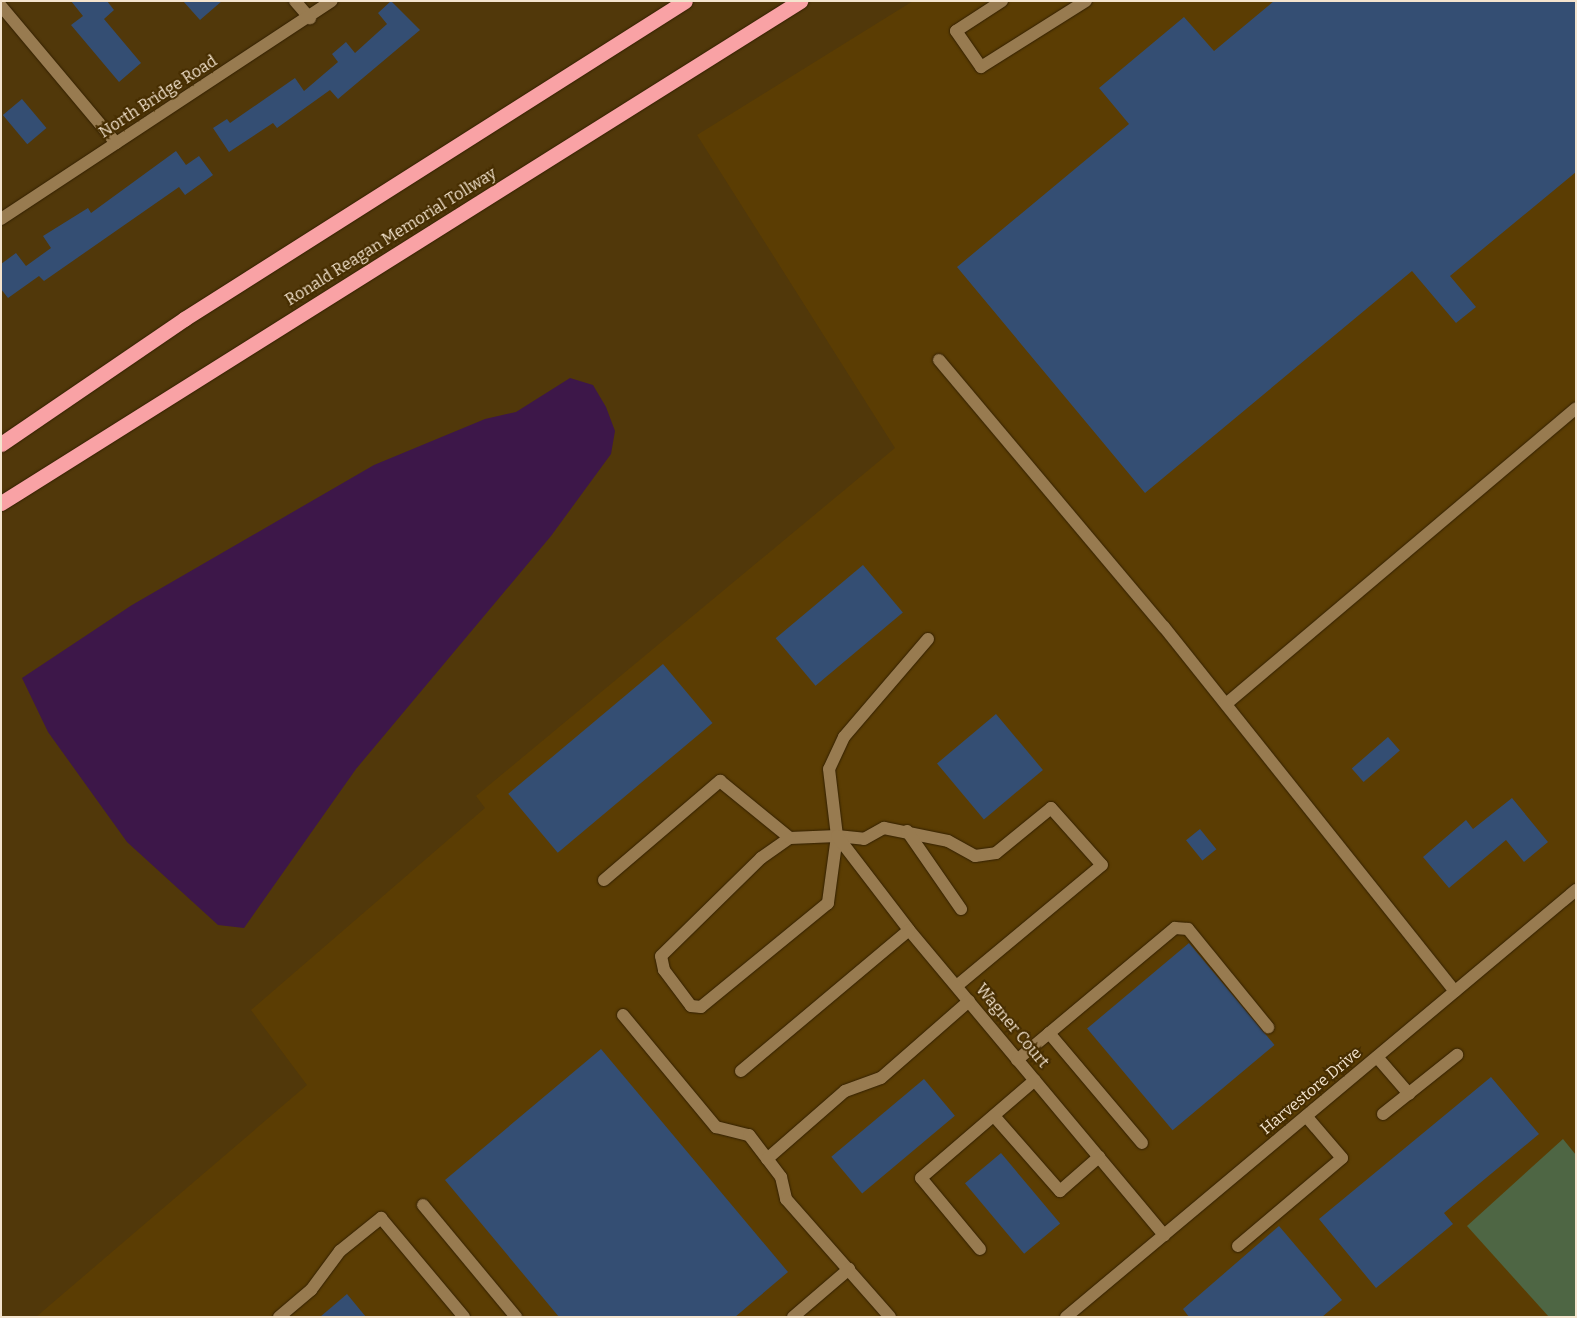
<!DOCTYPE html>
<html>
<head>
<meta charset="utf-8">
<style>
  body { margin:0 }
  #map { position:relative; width:1577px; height:1318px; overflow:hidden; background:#51380a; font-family:Bitter,serif }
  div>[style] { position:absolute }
  .built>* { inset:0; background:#5b3d03 }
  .green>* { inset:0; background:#4e6644 }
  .water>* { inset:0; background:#3d1749 }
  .building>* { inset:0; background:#344e73; transform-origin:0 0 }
  .roads { filter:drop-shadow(0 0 1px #332000) drop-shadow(0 0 1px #332000) }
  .minor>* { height:12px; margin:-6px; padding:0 6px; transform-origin:6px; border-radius:6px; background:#987b50 }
  .highway>* { height:15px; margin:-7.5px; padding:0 7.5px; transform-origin:7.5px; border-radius:7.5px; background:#f9a2a5 }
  span { translate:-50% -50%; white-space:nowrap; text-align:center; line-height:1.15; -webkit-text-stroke:4px #462d00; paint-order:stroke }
  .street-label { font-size:16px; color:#f4e4ce }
  .frame { position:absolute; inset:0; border:2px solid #f4e4ce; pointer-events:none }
</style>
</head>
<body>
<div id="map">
  <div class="built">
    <div style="clip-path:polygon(913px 1px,1576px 1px,1576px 1317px,36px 1317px,307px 1085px,251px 1010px,485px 808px,476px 796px,895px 448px,697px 135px)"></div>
  </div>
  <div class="green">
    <div style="clip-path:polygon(1563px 1139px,1576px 1155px,1576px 1317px,1549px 1317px,1467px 1226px)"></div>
  </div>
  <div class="water">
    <div style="clip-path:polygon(570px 378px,593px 385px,606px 407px,615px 431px,611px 454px,551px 536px,356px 769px,244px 928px,218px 925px,127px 842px,48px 732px,22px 678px,132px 605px,374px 465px,485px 419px,516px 412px)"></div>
  </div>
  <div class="building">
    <div style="clip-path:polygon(71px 1px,107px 1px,114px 10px,104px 19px,141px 63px,119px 82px,71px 25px,83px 16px)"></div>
    <div style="clip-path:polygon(183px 1px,222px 1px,200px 20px)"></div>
    <div style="clip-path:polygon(391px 1px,420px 30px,338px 99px,330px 90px,277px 128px,273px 123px,229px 152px,213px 128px,227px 119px,230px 123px,295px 78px,304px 91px,338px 62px,332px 54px,346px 42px,355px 53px,387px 24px,378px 13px)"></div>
    <div style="clip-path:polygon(1274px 1px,1576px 1px,1576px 172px,1450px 276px,1476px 307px,1456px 323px,1412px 271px,1145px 493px,957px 267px,1129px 124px,1099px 88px,1184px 17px,1214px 51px)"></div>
    <div style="left:22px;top:99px;width:38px;height:25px;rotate:50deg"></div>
    <div style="clip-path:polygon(176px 151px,186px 165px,199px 156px,213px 175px,185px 195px,179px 187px,44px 281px,39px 276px,8px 298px,1px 289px,1px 264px,16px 253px,26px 266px,51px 248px,43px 236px,88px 208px,91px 213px)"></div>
    <div style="left:863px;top:565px;width:62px;height:114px;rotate:50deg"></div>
    <div style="left:663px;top:664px;width:77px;height:202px;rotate:50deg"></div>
    <div style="left:996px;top:714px;width:73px;height:77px;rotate:50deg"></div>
    <div style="left:1388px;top:737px;width:18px;height:48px;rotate:49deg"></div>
    <div style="clip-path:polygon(1512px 798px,1548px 842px,1524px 862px,1506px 840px,1449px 888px,1423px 857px,1466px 820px,1473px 829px)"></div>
    <div style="left:1200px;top:829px;width:26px;height:18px;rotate:51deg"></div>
    <div style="left:1189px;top:943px;width:133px;height:133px;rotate:50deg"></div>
    <div style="clip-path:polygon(601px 1049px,788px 1272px,735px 1317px,559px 1317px,445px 1180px)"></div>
    <div style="clip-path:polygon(1491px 1077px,1539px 1134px,1444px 1213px,1453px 1224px,1376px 1288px,1319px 1219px)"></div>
    <div style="left:924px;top:1079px;width:48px;height:121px;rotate:50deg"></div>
    <div style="left:1001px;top:1153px;width:92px;height:47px;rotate:50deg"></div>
    <div style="clip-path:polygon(1279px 1226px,1342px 1300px,1322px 1317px,1189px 1317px,1183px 1309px)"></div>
    <div style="clip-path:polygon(347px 1294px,366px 1317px,320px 1317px)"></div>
  </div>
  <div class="roads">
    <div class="minor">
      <div style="left:295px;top:1px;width:23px;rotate:49deg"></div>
      <div style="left:1002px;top:1px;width:55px;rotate:146.9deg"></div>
      <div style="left:956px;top:31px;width:44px;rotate:55.2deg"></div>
      <div style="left:981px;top:67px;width:124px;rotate:-32.2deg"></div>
      <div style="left:1px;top:6px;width:179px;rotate:50deg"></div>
      <div style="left:1px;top:219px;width:396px;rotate:-33.4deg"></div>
      <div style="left:939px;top:360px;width:349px;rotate:49.9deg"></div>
      <div style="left:1164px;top:627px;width:466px;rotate:51.4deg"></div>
      <div style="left:928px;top:639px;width:129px;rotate:130.6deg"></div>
      <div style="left:844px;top:737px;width:35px;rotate:115deg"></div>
      <div style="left:829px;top:769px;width:67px;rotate:83.2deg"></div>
      <div style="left:837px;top:836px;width:68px;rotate:97.7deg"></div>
      <div style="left:828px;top:903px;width:164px;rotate:140.7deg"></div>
      <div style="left:701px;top:1007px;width:10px;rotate:-174deg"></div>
      <div style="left:691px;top:1006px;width:45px;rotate:-126.9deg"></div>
      <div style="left:664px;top:970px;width:14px;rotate:-102deg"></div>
      <div style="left:661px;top:956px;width:140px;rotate:-44.4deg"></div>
      <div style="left:761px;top:858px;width:35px;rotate:-35deg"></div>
      <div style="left:790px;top:838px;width:47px;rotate:-2.4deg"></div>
      <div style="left:837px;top:836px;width:27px;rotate:6deg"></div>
      <div style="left:864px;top:839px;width:23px;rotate:-29deg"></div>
      <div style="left:884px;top:828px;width:65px;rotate:11.5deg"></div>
      <div style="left:948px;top:841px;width:31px;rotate:29deg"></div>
      <div style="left:975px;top:856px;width:21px;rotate:-8deg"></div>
      <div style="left:996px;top:853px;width:71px;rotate:-39.3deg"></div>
      <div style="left:1051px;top:808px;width:76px;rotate:48.2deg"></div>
      <div style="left:1102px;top:865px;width:189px;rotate:140.2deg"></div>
      <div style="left:1226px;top:704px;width:458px;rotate:-40.2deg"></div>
      <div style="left:907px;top:831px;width:95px;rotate:55.3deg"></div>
      <div style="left:837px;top:836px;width:118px;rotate:52.5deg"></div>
      <div style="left:909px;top:930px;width:398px;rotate:50.1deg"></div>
      <div style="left:604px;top:880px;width:153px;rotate:-40.5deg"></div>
      <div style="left:720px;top:781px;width:90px;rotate:39.2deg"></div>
      <div style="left:623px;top:1015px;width:146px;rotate:50.3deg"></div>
      <div style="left:716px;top:1127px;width:34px;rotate:14deg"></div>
      <div style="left:749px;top:1135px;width:53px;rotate:52.7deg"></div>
      <div style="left:781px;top:1177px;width:23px;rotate:77deg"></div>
      <div style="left:786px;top:1199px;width:157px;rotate:48.6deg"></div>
      <div style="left:1049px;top:1033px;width:144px;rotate:49.8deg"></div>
      <div style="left:1377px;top:1057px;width:49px;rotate:49.1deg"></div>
      <div style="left:1017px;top:1060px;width:206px;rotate:-39.9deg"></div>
      <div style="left:1175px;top:928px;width:13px;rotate:4deg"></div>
      <div style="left:1188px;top:929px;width:127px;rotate:50.8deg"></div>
      <div style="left:741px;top:1071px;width:219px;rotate:-40deg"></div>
      <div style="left:1383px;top:1114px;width:95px;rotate:-38.6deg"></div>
      <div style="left:994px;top:1116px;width:100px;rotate:48.7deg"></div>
      <div style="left:1060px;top:1191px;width:52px;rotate:-41.1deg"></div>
      <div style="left:767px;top:1159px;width:103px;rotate:-41.1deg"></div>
      <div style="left:845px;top:1091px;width:38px;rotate:-20deg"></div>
      <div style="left:881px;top:1078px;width:117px;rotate:-41.2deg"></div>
      <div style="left:423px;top:1205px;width:146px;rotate:50.3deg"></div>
      <div style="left:1238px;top:1246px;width:136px;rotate:-40.2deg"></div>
      <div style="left:1342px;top:1158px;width:55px;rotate:-130.6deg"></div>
      <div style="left:980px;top:1249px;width:92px;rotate:-129.7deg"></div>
      <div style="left:921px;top:1178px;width:150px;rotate:-40.7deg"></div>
      <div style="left:279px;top:1317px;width:42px;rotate:-40.2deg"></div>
      <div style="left:311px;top:1290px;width:49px;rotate:-53.4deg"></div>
      <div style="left:340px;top:1251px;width:53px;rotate:-38.8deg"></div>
      <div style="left:381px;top:1218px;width:129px;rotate:50deg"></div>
      <div style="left:793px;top:1317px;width:74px;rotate:-40.6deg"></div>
      <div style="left:1066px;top:1317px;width:665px;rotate:-39.94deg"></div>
    </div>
    <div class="highway">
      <div style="left:1px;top:444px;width:222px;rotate:-34.3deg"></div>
      <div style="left:184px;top:319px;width:593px;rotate:-32.4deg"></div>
      <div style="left:1px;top:503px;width:944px;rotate:-32.14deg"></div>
    </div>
  </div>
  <div class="street-label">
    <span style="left:158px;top:97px;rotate:-33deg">North Bridge Road</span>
    <span style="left:391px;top:237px;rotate:-32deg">Ronald Reagan Memorial Tollway</span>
    <span style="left:1012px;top:1026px;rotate:50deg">Wagner Court</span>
    <span style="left:1311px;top:1091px;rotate:-40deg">Harvestore Drive</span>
  </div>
  <div class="frame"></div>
</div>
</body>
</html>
